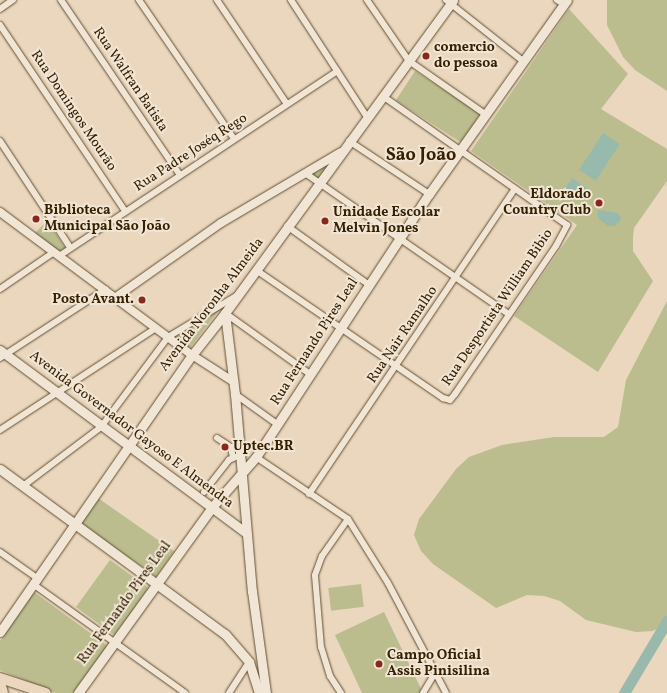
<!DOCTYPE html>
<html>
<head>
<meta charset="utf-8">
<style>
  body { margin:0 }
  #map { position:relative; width:667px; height:693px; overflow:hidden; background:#ead7be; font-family:Vollkorn,serif }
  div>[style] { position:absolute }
  .green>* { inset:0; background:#bbbd8f; transform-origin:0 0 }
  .water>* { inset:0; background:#98baad; transform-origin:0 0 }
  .river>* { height:11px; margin:-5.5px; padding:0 5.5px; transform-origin:5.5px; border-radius:5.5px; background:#98baad }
  .roads { filter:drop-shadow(0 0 1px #624e30) drop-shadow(0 0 1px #624e30) }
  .minor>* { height:6px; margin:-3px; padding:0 3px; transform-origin:3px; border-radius:3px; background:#f1e5d5 }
  .tertiary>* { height:8px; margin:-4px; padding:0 4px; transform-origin:4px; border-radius:4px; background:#f1e5d5 }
  .secondary>* { height:9px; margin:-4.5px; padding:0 4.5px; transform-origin:4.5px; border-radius:4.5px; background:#f1e5d5 }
  .primary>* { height:10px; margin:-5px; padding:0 5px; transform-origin:5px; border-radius:5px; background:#ead7be }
  .dots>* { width:11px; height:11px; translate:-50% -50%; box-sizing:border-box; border:2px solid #f1e5d5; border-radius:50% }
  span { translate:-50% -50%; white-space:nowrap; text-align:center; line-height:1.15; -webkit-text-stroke:4px #f1e5d5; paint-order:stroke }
  .poi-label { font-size:14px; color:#352000; font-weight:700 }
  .left { translate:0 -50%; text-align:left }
  .right { translate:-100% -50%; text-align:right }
  .street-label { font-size:14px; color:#352000 }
  .district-label { font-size:18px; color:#352000; font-weight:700 }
</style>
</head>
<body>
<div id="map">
  <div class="green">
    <div style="clip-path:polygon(607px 0,667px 0,667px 91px,635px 70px,623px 57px,607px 25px)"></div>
    <div style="clip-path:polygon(569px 9px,628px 74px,601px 109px,667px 149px,667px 181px,634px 228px,633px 237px,633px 251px,653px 281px,598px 372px,514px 316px,577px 225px,471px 151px)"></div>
    <div style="left:415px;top:71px;width:78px;height:35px;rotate:33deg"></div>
    <div style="clip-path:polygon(332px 162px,318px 180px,308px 173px)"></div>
    <div style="clip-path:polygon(47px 221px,66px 249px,58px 254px,34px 234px)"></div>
    <div style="clip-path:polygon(667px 301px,667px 623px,653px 631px,636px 632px,586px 620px,560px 601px,544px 596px,527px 595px,496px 608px,433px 564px,421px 551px,414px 535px,419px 519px,456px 469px,469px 457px,502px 445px,554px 437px,604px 437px,618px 427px,626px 380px)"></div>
    <div style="clip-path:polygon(225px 302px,190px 348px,174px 336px)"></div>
    <div style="left:98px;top:498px;width:93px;height:31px;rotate:35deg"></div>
    <div style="left:110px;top:560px;width:48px;height:58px;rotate:36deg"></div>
    <div style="left:361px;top:584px;width:23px;height:33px;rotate:83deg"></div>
    <div style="clip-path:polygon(34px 592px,108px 646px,73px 693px,55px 693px,0 670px,0 641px)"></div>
    <div style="clip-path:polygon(384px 612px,423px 693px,362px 693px,335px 635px)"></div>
  </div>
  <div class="water">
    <div style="left:603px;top:133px;width:20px;height:44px;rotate:33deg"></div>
    <div style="left:572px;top:178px;width:23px;height:12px;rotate:34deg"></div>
    <div style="clip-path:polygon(599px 210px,617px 213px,621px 217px,620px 221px,614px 226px,608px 226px,599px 219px,597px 214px)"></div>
  </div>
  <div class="river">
    <div style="left:624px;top:693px;width:84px;rotate:-59.2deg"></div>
  </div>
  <div class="roads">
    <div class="minor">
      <div style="left:61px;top:0;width:212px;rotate:55.8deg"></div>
      <div style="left:139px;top:0;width:168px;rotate:55.6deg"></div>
      <div style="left:217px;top:0;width:125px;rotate:56.1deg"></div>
      <div style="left:291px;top:0;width:140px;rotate:57deg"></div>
      <div style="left:367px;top:0;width:74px;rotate:55.5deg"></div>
      <div style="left:409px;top:61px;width:93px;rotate:34.9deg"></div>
      <div style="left:446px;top:0;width:98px;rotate:38.4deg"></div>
      <div style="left:557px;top:0;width:9px;rotate:32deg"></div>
      <div style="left:0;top:9px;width:16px;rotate:-35deg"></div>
      <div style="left:0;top:25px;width:224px;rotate:56.1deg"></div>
      <div style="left:0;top:141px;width:127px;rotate:56.6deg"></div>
      <div style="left:349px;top:141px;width:96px;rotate:33.5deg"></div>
      <div style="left:305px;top:173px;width:248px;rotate:34.7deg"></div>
      <div style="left:287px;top:226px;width:101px;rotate:35.7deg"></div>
      <div style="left:59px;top:256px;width:334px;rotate:-33.6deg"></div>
      <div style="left:256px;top:270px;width:227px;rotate:34.4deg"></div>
      <div style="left:443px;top:398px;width:7px;rotate:16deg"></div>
      <div style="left:450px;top:400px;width:8px;rotate:-50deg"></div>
      <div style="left:455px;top:394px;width:179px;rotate:-55.7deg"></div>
      <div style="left:556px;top:246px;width:24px;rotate:-62deg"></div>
      <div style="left:567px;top:225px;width:225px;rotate:-145deg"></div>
      <div style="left:0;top:289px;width:65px;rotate:-34.4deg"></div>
      <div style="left:225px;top:313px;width:105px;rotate:35.7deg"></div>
      <div style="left:0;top:358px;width:126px;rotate:-33.1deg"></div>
      <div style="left:235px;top:394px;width:52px;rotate:35.5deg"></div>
      <div style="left:0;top:430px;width:186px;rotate:-33.2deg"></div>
      <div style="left:217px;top:438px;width:17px;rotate:33deg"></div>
      <div style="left:231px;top:447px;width:11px;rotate:80deg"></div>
      <div style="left:256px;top:457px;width:111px;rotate:34deg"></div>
      <div style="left:348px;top:519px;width:75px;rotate:58deg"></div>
      <div style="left:388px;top:583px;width:124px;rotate:62.2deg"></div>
      <div style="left:23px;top:486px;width:98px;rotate:-37.1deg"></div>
      <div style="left:101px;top:427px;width:112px;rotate:-53.3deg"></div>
      <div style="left:168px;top:337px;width:79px;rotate:-31.1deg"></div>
      <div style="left:204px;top:492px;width:41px;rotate:-52deg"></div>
      <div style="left:229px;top:460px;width:12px;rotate:-24deg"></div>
      <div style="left:309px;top:494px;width:368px;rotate:-56deg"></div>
      <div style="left:0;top:552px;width:45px;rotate:35.1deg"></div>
      <div style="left:33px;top:584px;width:187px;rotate:35.6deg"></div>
      <div style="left:229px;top:693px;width:37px;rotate:-57deg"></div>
      <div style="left:341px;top:693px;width:20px;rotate:-123deg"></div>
      <div style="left:330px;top:676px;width:30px;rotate:-107deg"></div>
      <div style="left:321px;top:647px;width:72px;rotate:-94.8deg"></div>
      <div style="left:315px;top:575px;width:20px;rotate:-70deg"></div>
      <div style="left:322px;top:556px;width:45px;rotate:-54.9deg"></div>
      <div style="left:423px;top:693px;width:26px;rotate:-59deg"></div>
    </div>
    <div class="tertiary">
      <div style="left:0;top:212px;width:239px;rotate:36.7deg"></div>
      <div style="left:192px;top:355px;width:50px;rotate:32.7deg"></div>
      <div style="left:116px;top:297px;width:128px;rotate:-35.2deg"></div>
      <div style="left:221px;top:223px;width:139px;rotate:-30.6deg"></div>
    </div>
    <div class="secondary">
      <div style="left:225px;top:313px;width:82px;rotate:83deg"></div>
      <div style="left:235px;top:394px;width:198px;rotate:85.1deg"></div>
      <div style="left:252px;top:591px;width:103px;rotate:82.2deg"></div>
      <div style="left:0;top:350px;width:307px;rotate:36.6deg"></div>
      <div style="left:0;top:469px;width:279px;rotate:36.3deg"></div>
      <div style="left:225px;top:634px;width:37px;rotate:49deg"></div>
      <div style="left:249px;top:662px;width:33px;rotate:72deg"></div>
      <div style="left:0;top:632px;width:337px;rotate:-55.3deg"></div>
      <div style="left:192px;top:355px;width:53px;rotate:-51.8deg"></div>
      <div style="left:225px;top:313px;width:387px;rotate:-53.9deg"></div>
      <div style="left:78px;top:693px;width:229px;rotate:-54.2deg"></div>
      <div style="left:212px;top:507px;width:67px;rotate:-48.7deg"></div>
      <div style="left:256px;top:457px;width:315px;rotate:-56.7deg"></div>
      <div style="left:429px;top:194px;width:238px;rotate:-54.6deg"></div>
    </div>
    <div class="primary">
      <div style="left:0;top:678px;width:48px;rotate:18.1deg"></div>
      <div style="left:0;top:683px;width:10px;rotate:73deg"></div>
    </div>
  </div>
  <div class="dots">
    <div style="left:426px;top:56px;background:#8f2418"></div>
    <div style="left:599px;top:203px;background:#8f2418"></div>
    <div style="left:36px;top:219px;background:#8f2418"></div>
    <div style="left:325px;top:221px;background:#8f2418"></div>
    <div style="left:142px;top:300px;background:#8f2418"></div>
    <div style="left:225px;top:447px;background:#8f2418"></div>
    <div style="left:379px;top:664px;background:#8f2418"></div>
  </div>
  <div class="poi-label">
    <span class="left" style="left:434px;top:56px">comercio<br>do pessoa</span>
    <span class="right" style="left:591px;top:203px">Eldorado<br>Country Club</span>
    <span class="left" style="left:44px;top:219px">Biblioteca<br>Municipal São João</span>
    <span class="left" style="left:333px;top:221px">Unidade Escolar<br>Melvin Jones</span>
    <span class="right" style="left:134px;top:300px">Posto Avant.</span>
    <span class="left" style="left:233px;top:447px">Uptec.BR</span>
    <span class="left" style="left:387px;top:664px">Campo Oficial<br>Assis Pinisilina</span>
  </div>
  <div class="street-label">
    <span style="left:130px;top:80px;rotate:56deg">Rua Walfran Batista</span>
    <span style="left:73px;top:111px;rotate:56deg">Rua Domingos Mourão</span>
    <span style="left:191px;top:153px;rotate:-33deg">Rua Padre Joséq Rego</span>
    <span style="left:212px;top:305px;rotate:-53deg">Avenida Noronha Almeida</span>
    <span style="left:498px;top:308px;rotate:-56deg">Rua Desportista William Bibio</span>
    <span style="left:403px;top:335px;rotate:-56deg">Rua Nair Ramalho</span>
    <span style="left:315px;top:342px;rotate:-57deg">Rua Fernando Pires Leal</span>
    <span style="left:131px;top:430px;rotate:37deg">Avenida Governador Gayoso E Almendra</span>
    <span style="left:125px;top:603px;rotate:-54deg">Rua Fernando Pires Leal</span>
  </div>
  <div class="district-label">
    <span style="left:421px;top:156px">São João</span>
  </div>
</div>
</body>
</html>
